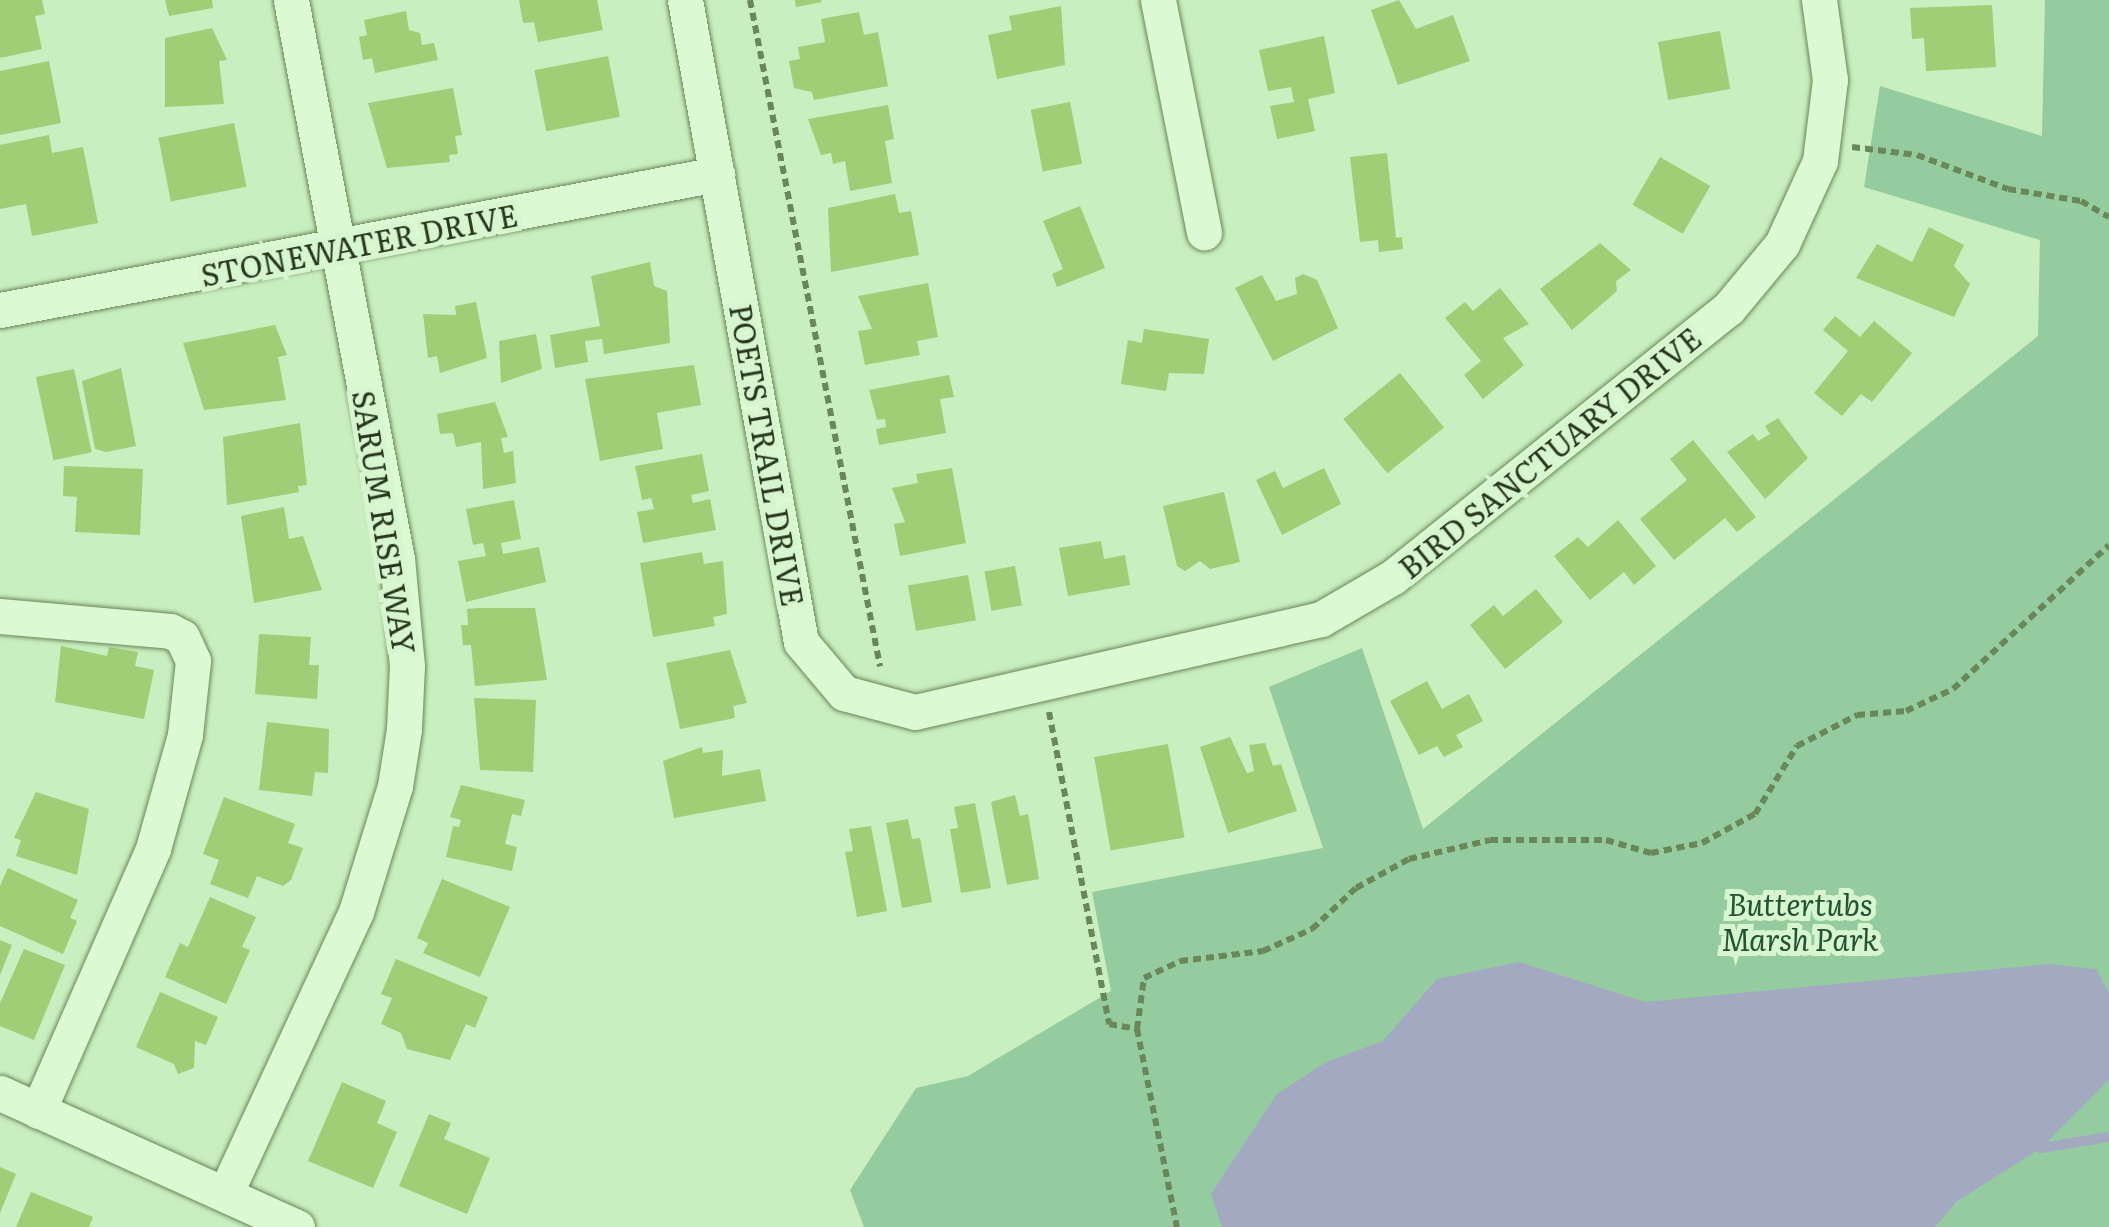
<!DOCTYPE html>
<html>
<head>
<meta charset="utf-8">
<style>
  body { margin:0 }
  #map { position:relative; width:2109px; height:1227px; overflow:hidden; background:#c9eec0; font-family:Literata,serif }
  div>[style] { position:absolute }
  .green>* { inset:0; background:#94cc9f }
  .water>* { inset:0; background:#a3a9c0 }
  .stream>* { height:10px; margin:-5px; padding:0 5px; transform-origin:5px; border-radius:5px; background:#a3a9c0 }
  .building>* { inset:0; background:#a0cd75; transform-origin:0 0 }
  .path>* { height:6px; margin-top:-3px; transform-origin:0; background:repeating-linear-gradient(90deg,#698758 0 8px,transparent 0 13px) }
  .roads { filter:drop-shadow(0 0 2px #698758) drop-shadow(0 0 2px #698758) }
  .minor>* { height:35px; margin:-17.5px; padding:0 17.5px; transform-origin:17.5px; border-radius:17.5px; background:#dbf9d3 }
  span { translate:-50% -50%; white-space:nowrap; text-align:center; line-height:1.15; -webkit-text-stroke:10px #d7f5cf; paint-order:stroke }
  .street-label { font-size:30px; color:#27361c }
  .park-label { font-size:30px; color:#235333; font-style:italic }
</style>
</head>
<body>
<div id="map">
  <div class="green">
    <div style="clip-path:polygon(2045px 0,2109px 0,2109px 1227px,864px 1227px,850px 1190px,916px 1088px,968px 1076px,1111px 991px,1092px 892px,1323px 848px,1269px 687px,1362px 648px,1423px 829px,2038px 336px,2040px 240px,1864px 187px,1880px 86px,2042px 136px)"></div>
  </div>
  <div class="water">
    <div style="clip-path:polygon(1519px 962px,1645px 1002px,2049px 964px,2096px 969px,2109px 993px,2109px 1080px,2041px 1148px,1956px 1202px,1935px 1227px,1222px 1227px,1211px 1194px,1277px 1094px,1326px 1062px,1383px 1041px,1437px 979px)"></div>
  </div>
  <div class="stream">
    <div style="left:2041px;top:1148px;width:69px;rotate:-9.2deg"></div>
  </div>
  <div class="building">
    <div style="clip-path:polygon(0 0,42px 0,45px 14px,35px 16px,42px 49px,0 58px)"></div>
    <div style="clip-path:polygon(165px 0,212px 0,213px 8px,169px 16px)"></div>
    <div style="clip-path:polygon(519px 0,597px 0,603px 30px,538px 42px,534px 22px,523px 23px)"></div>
    <div style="clip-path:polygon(795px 0,821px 0,822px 2px,796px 7px)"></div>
    <div style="clip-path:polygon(1399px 0,1416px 29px,1453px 15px,1470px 61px,1398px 85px,1371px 10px)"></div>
    <div style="clip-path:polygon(1992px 5px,1996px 67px,1926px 71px,1924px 38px,1912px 39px,1910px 8px)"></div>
    <div style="clip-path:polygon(1061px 6px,1065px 65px,997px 79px,988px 35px,1012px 30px,1009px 16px)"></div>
    <div style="clip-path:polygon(406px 11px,409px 30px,420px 33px,422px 45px,434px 43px,438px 60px,375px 73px,372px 58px,363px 60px,359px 37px,367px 35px,364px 20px)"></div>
    <div style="clip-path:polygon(859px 12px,864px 35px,878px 32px,888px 86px,814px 100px,812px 92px,794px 88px,789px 61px,800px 59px,798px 47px,825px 42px,821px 19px)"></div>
    <div style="clip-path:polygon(212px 28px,227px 60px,219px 61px,224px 104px,165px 107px,165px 38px)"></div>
    <div style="left:1720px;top:31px;width:59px;height:63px;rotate:80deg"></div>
    <div style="clip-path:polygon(1324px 36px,1335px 93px,1308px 99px,1315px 131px,1277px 139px,1270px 106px,1294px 102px,1291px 87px,1268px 91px,1259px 50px)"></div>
    <div style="left:608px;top:56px;width:62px;height:75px;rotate:79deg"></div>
    <div style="clip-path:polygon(49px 61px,61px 123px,0 135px,0 71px)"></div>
    <div style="clip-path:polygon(453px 88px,462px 135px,455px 136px,458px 154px,449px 155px,450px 162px,387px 168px,368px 103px)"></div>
    <div style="left:1070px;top:102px;width:63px;height:40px;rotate:79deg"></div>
    <div style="clip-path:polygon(888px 105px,894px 139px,885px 141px,892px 183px,850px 191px,845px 161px,833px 164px,831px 153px,821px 155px,808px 119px)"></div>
    <div style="left:234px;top:123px;width:65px;height:77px;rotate:79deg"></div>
    <div style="clip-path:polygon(49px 135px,52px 153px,83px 147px,98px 223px,32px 236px,26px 204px,0 209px,0 145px)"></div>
    <div style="clip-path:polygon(1387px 153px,1396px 238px,1402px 237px,1403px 249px,1379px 252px,1378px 240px,1360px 242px,1350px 157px)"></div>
    <div style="left:1660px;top:157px;width:58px;height:55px;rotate:30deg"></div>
    <div style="clip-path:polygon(895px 194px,899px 213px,911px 211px,919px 255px,831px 272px,828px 208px)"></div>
    <div style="clip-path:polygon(1080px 206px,1105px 268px,1057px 287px,1052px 274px,1063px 269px,1043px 221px)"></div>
    <div style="clip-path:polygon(1929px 227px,1964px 245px,1954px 266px,1970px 284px,1954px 317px,1856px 278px,1877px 244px,1912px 262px)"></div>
    <div style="clip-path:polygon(1600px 243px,1631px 270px,1616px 281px,1617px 291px,1572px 330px,1540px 289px)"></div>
    <div style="clip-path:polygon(650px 262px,654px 286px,667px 291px,670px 343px,604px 354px,602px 339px,585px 341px,588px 362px,555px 368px,550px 335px,600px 326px,591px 276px)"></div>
    <div style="clip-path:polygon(1303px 274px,1317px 280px,1338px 328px,1273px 361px,1235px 288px,1262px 275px,1276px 301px,1297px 294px,1295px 278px)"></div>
    <div style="clip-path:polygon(928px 283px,938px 337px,917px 341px,920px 355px,865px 365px,858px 331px,872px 329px,858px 296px)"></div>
    <div style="clip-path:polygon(1500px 288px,1529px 324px,1503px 338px,1524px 365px,1483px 399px,1464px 375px,1481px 361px,1445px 318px,1465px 302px,1473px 311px)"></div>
    <div style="clip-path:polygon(476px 302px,487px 358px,440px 373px,437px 356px,428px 358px,423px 314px,456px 315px,455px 306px)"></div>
    <div style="clip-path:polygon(1835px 316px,1860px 337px,1874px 321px,1912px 353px,1872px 402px,1861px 394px,1842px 416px,1814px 393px,1848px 351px,1823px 330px)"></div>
    <div style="clip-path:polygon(275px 325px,287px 355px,278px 357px,286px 400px,204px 410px,183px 343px)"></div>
    <div style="clip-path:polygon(1144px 329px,1209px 339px,1204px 374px,1169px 373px,1166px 391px,1121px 384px,1128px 340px,1142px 343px)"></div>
    <div style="clip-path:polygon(536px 334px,542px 369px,501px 383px,499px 341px)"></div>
    <div style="clip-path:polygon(694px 365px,701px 405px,657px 413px,663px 449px,600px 461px,585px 379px)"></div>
    <div style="clip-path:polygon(121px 368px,136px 446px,106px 452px,95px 449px,82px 381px)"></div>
    <div style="left:74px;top:369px;width:85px;height:39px;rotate:78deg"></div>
    <div style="left:1400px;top:373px;width:70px;height:73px;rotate:51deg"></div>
    <div style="clip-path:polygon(949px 375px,954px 397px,940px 399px,946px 433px,879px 445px,876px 429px,886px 427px,885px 419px,877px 420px,869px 390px)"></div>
    <div style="clip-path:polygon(495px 402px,508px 437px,501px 438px,504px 453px,513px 451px,516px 483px,483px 489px,481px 442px,456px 447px,453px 433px,440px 434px,437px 414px)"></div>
    <div style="clip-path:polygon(1778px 418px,1808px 458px,1765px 499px,1727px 452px,1753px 434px,1758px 441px,1770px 434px,1765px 426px)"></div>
    <div style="clip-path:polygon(300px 423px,307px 485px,298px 486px,299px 492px,227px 505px,223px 437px)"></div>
    <div style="clip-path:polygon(1693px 440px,1756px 517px,1737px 532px,1725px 518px,1674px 560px,1640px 519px,1687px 480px,1670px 459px)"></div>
    <div style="clip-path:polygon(702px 454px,709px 491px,691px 495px,693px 503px,710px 499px,716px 530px,643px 543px,637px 512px,654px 509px,651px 498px,642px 500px,635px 466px)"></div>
    <div style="clip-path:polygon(64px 466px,143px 469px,140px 535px,75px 532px,77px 497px,63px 496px)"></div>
    <div style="clip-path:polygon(952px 468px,966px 543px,900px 556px,894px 524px,905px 522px,892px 488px,918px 483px,916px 474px)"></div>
    <div style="clip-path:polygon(1324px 468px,1341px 504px,1282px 535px,1256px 480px,1275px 471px,1283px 488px)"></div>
    <div style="clip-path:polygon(1224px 492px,1240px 562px,1210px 569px,1200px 561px,1185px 571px,1177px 566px,1163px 506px)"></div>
    <div style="clip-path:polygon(514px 500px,521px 539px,501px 543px,503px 554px,539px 547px,546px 582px,466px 602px,458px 561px,486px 556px,483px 543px,473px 545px,466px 509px)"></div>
    <div style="clip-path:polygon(284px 507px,289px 539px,303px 536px,322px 590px,254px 603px,241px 516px)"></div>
    <div style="clip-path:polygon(1618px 520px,1656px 566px,1634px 585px,1624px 572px,1590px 600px,1554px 556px,1578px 537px,1588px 547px)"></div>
    <div style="clip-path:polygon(1101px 541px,1104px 559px,1125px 555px,1130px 585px,1068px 596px,1059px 548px)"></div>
    <div style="clip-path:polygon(702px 552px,704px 564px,723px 561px,727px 614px,713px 617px,715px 626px,653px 637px,640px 563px)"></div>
    <div style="left:1015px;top:566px;width:40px;height:31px;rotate:80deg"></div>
    <div style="left:968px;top:575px;width:46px;height:61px;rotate:80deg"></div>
    <div style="clip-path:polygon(1536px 589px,1563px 622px,1505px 669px,1470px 625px,1494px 605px,1503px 616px)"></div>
    <div style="clip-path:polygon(478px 608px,535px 608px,547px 680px,475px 686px,471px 645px,463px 645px,461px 625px,468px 625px,467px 609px)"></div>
    <div style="clip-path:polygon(259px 634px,311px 637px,309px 665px,319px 665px,317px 699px,255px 694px)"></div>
    <div style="clip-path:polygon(61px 646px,107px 656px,109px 647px,138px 652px,135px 666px,154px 670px,144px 719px,55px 702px)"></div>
    <div style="clip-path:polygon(730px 650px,747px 703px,733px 706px,735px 718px,680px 729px,666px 663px)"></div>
    <div style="clip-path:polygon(1427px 681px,1442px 709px,1469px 694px,1483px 721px,1456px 735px,1463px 747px,1444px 757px,1437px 746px,1419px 755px,1390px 701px)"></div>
    <div style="clip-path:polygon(474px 698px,536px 700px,533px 772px,480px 770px)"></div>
    <div style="clip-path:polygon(267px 722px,329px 729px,328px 773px,315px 772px,312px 796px,259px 790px)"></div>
    <div style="clip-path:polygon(1230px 737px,1247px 773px,1254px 771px,1249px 745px,1265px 743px,1273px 766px,1281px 764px,1297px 811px,1228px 833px,1200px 747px)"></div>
    <div style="left:1168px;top:744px;width:95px;height:75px;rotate:80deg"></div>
    <div style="clip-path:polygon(702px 747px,703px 753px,723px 750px,722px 776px,760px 769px,766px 801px,674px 818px,663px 761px)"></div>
    <div style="clip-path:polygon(461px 785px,525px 800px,521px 816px,512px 814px,505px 844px,517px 847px,512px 871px,446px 857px,453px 826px,459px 827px,461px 820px,450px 817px)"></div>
    <div style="clip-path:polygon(36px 792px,89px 809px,77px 875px,16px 856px,21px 840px,14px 838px)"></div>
    <div style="clip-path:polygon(1015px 795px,1020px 816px,1028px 814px,1039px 879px,1007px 885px,991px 802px)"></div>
    <div style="clip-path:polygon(224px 797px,295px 824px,288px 843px,303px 848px,291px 880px,283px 886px,257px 876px,248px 898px,210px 884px,219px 860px,203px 854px)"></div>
    <div style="clip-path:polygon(975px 803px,991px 888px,961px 893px,950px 829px,958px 828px,954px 807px)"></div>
    <div style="clip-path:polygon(908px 819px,912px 839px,920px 838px,932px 902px,902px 908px,886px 823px)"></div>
    <div style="clip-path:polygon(871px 826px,887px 911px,857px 917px,845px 852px,853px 851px,849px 829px)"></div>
    <div style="clip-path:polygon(8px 868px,78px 900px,70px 918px,77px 921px,63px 954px,0 926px,0 886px)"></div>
    <div style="clip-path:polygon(442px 879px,510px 907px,480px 977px,423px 953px,428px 943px,417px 938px)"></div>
    <div style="clip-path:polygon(210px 897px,256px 917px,242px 947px,250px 950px,226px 1004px,165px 977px,180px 943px,188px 947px)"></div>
    <div style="clip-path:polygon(0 940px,12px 945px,0 975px)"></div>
    <div style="clip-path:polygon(24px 949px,65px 965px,34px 1040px,0 1026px,0 1003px)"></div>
    <div style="clip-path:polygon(396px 959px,488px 997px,475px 1028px,466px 1024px,450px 1060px,407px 1049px,401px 1033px,381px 1024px,392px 998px,381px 994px)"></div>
    <div style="clip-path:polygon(160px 992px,218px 1017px,206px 1045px,195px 1041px,194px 1068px,178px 1074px,174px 1064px,136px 1047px)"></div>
    <div style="clip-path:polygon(342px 1082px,386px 1101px,377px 1123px,397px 1132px,373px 1188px,308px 1161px)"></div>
    <div style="clip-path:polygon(429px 1114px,451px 1123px,444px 1139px,490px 1158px,467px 1214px,399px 1186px)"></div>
    <div style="clip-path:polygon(0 1167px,16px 1174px,0 1213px)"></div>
    <div style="clip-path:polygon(31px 1192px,93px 1217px,89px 1227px,16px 1227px)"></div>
  </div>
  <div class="path">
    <div style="left:750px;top:0;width:679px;rotate:78.96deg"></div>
    <div style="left:1852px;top:147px;width:65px;rotate:7deg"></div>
    <div style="left:1917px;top:155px;width:97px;rotate:20.5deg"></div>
    <div style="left:2008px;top:189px;width:74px;rotate:9.3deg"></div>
    <div style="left:2081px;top:201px;width:32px;rotate:30deg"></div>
    <div style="left:1049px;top:712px;width:318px;rotate:79.1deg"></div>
    <div style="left:1109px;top:1024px;width:28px;rotate:10deg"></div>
    <div style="left:1137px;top:1029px;width:202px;rotate:78.6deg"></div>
    <div style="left:1137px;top:1029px;width:51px;rotate:-82.2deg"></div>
    <div style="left:1144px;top:978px;width:40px;rotate:-25deg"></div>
    <div style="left:1180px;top:961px;width:84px;rotate:-6.9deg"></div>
    <div style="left:1263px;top:951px;width:54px;rotate:-24.2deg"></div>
    <div style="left:1312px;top:929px;width:60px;rotate:-43deg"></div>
    <div style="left:1356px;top:888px;width:60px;rotate:-28.7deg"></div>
    <div style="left:1409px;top:859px;width:83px;rotate:-13.2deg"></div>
    <div style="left:1490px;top:840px;width:116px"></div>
    <div style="left:1606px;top:840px;width:47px;rotate:16.1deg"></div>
    <div style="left:1651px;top:853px;width:52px;rotate:-11.1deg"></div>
    <div style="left:1702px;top:843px;width:60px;rotate:-28.7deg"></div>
    <div style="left:1755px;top:814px;width:80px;rotate:-58.3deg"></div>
    <div style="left:1797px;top:746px;width:68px;rotate:-27.3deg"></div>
    <div style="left:1857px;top:715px;width:49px;rotate:-4.7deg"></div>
    <div style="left:1906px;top:711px;width:52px;rotate:-25.1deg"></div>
    <div style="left:1953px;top:689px;width:212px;rotate:-42.7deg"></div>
  </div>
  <div class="roads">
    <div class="minor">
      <div style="left:685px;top:0;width:652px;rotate:79.76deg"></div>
      <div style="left:801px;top:642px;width:67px;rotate:49.9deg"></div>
      <div style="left:844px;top:693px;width:73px;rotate:15deg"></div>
      <div style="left:915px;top:712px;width:417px;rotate:-12.9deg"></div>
      <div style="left:1321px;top:619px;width:83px;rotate:-30.3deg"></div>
      <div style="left:1393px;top:577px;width:429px;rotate:-38.7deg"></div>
      <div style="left:1728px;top:309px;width:85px;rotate:-50.3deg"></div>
      <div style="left:1782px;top:244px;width:91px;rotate:-65.4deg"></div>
      <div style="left:1820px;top:161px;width:82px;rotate:-83deg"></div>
      <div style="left:1830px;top:80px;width:81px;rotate:-97.8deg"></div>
      <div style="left:1158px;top:0;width:237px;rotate:78.8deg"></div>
      <div style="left:0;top:310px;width:730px;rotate:-10.74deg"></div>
      <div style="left:0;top:616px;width:171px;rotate:5deg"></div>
      <div style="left:170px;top:631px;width:13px;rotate:27deg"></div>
      <div style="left:182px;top:637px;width:26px;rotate:65deg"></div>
      <div style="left:193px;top:661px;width:74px;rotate:96.2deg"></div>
      <div style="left:185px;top:735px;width:118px;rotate:105.7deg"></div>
      <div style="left:153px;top:849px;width:286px;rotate:113.7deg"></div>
      <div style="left:0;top:1093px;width:326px;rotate:24.3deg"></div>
      <div style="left:225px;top:1194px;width:311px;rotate:-65.1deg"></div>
      <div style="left:356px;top:912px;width:132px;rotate:-72.8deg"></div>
      <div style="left:395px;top:786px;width:58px;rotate:-81deg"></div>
      <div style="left:404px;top:729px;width:63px;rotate:-87.3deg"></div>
      <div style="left:407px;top:666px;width:107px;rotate:-95.3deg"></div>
      <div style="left:397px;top:559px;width:569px;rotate:-100.74deg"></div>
    </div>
  </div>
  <div class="street-label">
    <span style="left:359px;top:244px;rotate:-11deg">STONEWATER DRIVE</span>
    <span style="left:1549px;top:452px;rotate:-39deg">BIRD SANCTUARY DRIVE</span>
    <span style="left:768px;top:455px;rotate:80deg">POETS TRAIL DRIVE</span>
    <span style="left:385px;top:522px;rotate:81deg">SARUM RISE WAY</span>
  </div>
  <div class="park-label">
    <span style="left:1800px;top:920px">Buttertubs<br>Marsh Park</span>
  </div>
</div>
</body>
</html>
